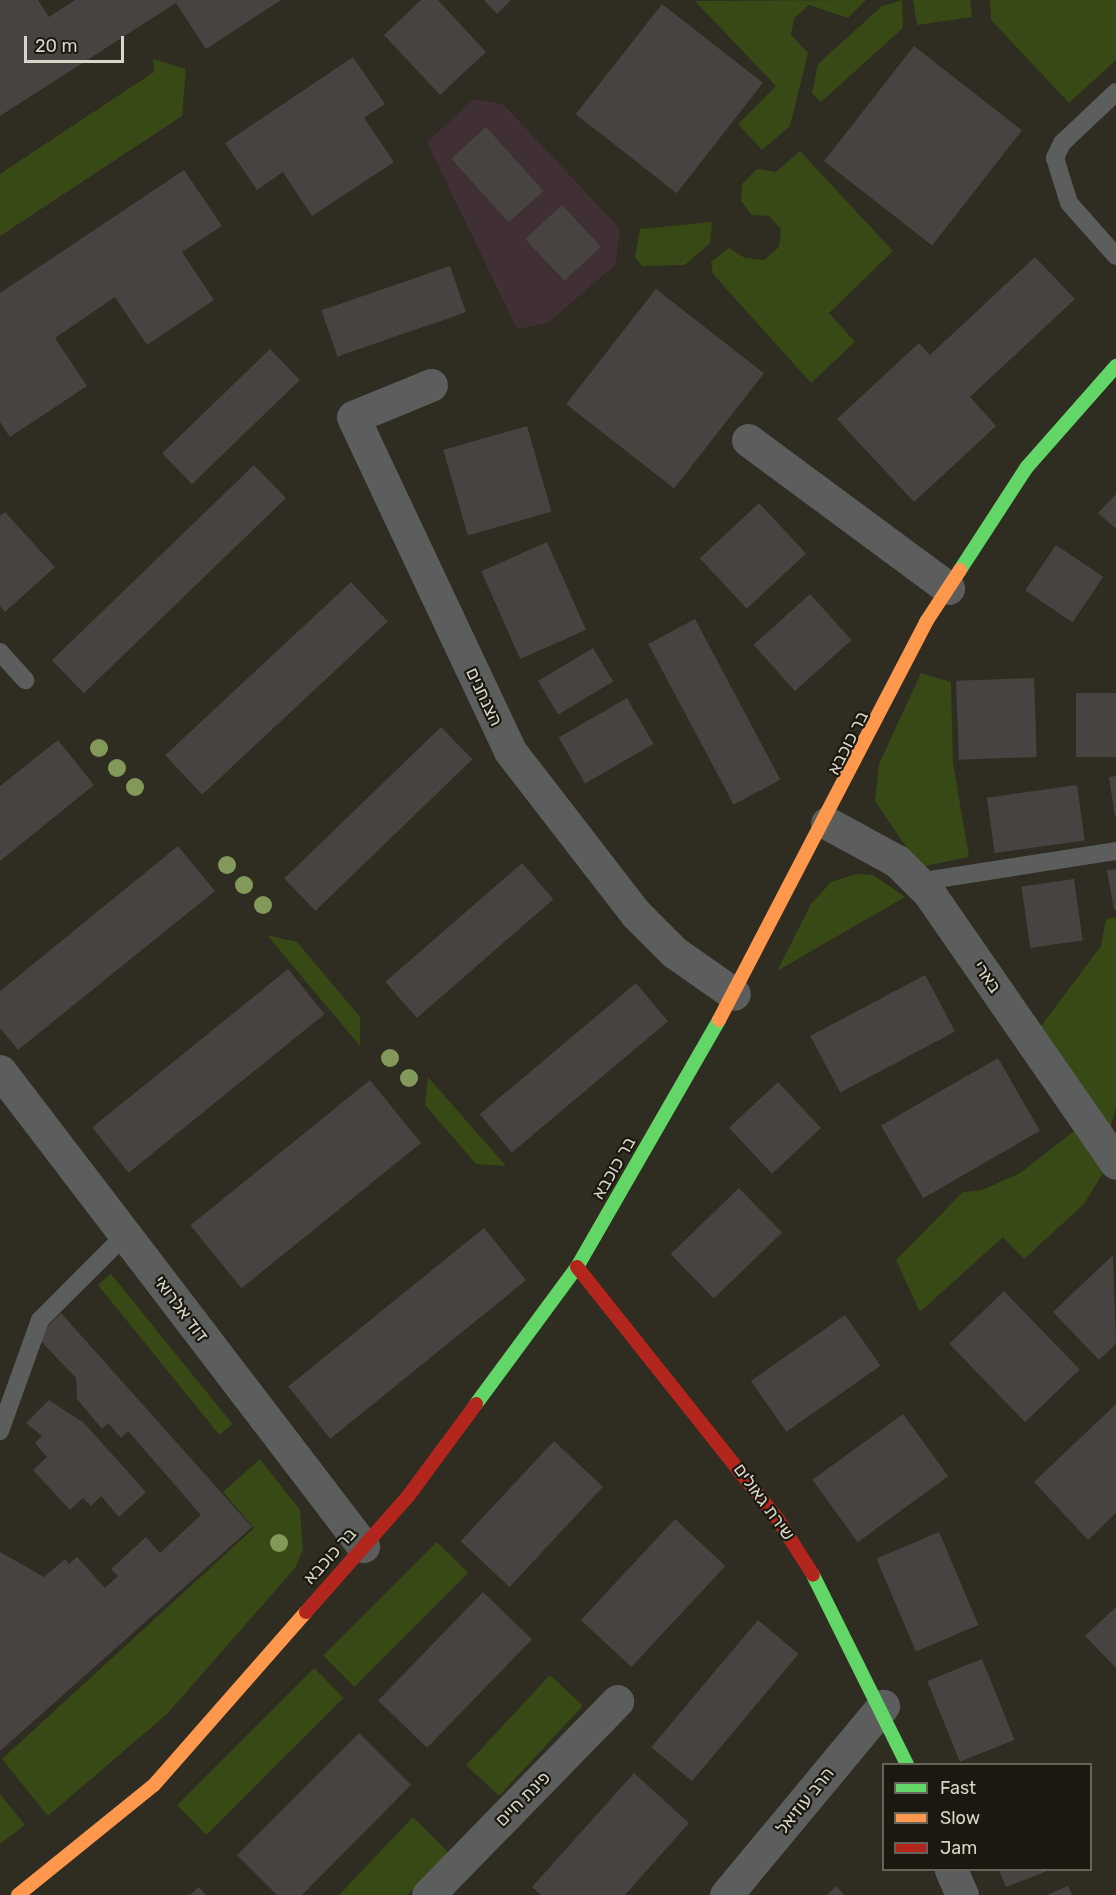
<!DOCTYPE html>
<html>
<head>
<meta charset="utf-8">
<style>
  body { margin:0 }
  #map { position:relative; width:1116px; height:1895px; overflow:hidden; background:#2f2c21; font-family:Rubik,Heebo,sans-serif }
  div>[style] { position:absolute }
  .education>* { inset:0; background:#403036 }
  .green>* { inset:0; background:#374914; transform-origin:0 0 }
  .building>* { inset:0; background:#474341; transform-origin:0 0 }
  .lane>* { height:18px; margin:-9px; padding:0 9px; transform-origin:9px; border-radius:9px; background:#5b5e5d }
  .street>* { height:33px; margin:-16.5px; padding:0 16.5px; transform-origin:16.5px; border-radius:16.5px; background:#5b5e5d }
  .fast>* { height:14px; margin:-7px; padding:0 7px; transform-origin:7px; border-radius:7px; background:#63d668 }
  .slow>* { height:14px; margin:-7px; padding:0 7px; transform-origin:7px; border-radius:7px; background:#ff974d }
  .jam>* { height:14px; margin:-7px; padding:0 7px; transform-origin:7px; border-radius:7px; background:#b3261e }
  .trees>* { width:18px; height:18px; margin:-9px; border-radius:50%; background:#829959 }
  span { translate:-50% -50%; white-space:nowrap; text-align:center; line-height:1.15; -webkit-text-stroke:4.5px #1a180f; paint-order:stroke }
  .street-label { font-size:18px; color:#d8d5c9 }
  .legend { position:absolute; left:882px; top:1763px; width:210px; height:108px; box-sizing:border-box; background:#1a180f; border:2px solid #666459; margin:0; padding:8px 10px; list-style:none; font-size:18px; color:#d8d5c9 }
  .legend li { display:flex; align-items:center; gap:12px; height:30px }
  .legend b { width:30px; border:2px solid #666459 }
  .scale { position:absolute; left:24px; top:36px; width:100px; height:27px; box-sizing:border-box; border:3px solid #d8d5c9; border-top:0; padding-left:8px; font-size:18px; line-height:21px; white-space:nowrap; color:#d8d5c9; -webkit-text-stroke:4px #1a180f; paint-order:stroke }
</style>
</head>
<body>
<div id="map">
  <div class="education">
    <div style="clip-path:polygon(474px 99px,503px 104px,620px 229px,615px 265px,548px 323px,517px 329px,427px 142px)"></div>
  </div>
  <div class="green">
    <div style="clip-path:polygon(866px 0,848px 18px,809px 5px,794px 18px,791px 35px,808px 53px,790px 126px,762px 150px,738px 124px,776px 86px,695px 1px)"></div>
    <div style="clip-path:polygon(902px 0,903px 28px,821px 102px,812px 93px,818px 64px,882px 6px)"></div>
    <div style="clip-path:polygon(913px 0,970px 0,972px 17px,917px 25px)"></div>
    <div style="clip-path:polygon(990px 0,1116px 0,1116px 60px,1069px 103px,991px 20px)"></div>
    <div style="clip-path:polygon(153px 59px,186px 69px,182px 116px,0 236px,0 174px,154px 72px)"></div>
    <div style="clip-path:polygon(800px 151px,893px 251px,829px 313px,855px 342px,811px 383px,713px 274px,711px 262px,729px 248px,745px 258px,764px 260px,779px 247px,781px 229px,769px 216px,752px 215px,741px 201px,742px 184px,757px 169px,776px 172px)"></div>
    <div style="clip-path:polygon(712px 222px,710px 243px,685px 265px,642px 266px,635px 258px,640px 229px)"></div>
    <div style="clip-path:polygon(921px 673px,951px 682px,953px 763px,969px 857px,920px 867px,875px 801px,879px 764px)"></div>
    <div style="clip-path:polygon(856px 874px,873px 875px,905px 897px,777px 971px,811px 904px,831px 882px)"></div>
    <div style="clip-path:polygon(1116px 917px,1116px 1107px,1109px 1134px,1039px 1029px,1101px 946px,1106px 919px)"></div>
    <div style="clip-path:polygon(267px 935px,297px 942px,360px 1017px,360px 1046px)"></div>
    <div style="clip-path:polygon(428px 1077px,506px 1166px,476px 1164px,425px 1105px)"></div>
    <div style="clip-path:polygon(1078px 1128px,1106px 1168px,1084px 1204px,1024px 1259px,1003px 1237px,920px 1312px,896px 1260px,963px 1192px,982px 1190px,1020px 1173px)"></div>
    <div style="left:111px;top:1274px;width:193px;height:17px;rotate:51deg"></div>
    <div style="clip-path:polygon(260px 1459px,300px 1510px,303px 1550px,295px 1568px,167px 1714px,48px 1816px,2px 1759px,254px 1528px,223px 1492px)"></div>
    <div style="left:437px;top:1542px;width:44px;height:161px;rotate:45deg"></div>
    <div style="left:314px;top:1668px;width:42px;height:194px;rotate:45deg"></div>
    <div style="left:550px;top:1675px;width:45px;height:123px;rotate:43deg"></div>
    <div style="clip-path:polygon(0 1794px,25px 1825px,0 1844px)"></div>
    <div style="clip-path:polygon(413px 1817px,449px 1853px,407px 1895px,339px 1895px)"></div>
  </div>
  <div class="building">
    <div style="clip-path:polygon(0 0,38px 0,49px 17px,75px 0,281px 0,206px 49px,176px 3px,0 116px)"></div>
    <div style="clip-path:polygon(421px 0,438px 0,486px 52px,440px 95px,384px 35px)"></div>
    <div style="clip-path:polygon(484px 0,511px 0,497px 14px)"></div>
    <div style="left:662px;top:4px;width:128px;height:140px;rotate:38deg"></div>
    <div style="left:914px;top:46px;width:137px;height:146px;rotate:38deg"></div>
    <div style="clip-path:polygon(353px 57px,385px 104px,364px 118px,394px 162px,312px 216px,283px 172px,257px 190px,225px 143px)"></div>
    <div style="left:486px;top:127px;width:86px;height:47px;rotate:48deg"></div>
    <div style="clip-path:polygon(184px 170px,222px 226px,182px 252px,214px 300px,147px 345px,115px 297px,55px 338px,87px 386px,10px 437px,0 422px,0 293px)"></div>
    <div style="left:562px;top:205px;width:57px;height:50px;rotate:47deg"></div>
    <div style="clip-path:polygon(1035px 257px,1075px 299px,970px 397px,996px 426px,914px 502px,837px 419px,919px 343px,930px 355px)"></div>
    <div style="left:450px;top:266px;width:49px;height:136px;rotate:71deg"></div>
    <div style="left:656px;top:289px;width:137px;height:146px;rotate:38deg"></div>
    <div style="left:270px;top:349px;width:43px;height:150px;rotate:46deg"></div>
    <div style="left:527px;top:426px;width:89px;height:87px;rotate:74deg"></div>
    <div style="left:254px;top:465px;width:46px;height:281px;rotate:46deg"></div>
    <div style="clip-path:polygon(1116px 494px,1116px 529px,1098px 513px)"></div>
    <div style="left:759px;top:503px;width:69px;height:81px;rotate:47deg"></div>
    <div style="clip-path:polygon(5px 512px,55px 567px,5px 612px,0 606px,0 516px)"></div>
    <div style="left:547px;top:542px;width:96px;height:72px;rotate:66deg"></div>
    <div style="left:1056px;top:545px;width:57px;height:55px;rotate:34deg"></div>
    <div style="left:351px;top:582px;width:54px;height:254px;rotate:47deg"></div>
    <div style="left:810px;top:594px;width:62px;height:76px;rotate:48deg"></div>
    <div style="left:695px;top:619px;width:182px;height:53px;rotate:62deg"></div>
    <div style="left:593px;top:648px;width:39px;height:64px;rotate:59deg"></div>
    <div style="left:1034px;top:678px;width:79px;height:78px;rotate:88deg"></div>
    <div style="left:1116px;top:693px;width:64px;height:40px;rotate:90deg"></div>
    <div style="left:627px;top:698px;width:53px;height:79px;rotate:60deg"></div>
    <div style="left:441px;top:727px;width:45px;height:218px;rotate:46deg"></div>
    <div style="clip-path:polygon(58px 740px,94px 785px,0 861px,0 786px)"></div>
    <div style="clip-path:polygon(1116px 776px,1116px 817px,1115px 817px,1109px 777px)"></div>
    <div style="left:1077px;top:785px;width:56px;height:91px;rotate:82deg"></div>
    <div style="clip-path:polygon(178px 846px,215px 891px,18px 1050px,0 1028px,0 991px)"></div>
    <div style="left:522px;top:863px;width:48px;height:181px;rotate:49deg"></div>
    <div style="clip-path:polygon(1116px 869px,1116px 909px,1114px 910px,1107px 870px)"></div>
    <div style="left:1074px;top:879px;width:62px;height:53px;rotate:82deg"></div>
    <div style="left:288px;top:969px;width:58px;height:252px;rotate:51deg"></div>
    <div style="left:925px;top:975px;width:64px;height:130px;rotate:62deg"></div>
    <div style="left:636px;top:983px;width:50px;height:204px;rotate:50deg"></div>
    <div style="left:998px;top:1058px;width:84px;height:135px;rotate:60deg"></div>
    <div style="left:370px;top:1080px;width:81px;height:231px;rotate:51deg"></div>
    <div style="left:778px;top:1082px;width:63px;height:67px;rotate:47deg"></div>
    <div style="left:739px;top:1188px;width:62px;height:95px;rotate:46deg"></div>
    <div style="left:484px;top:1228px;width:67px;height:252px;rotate:51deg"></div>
    <div style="clip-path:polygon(1113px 1255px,1116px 1344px,1099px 1360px,1053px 1312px)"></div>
    <div style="left:1004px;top:1291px;width:109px;height:76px;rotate:46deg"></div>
    <div style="clip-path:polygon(61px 1313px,252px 1527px,0 1751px,0 1552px,44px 1577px,65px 1559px,69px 1564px,77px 1557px,105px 1588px,118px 1576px,111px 1569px,146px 1537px,160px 1553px,201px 1515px,128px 1431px,121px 1438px,108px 1423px,102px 1429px,77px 1399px,76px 1378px,37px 1337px)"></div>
    <div style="left:845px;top:1315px;width:62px;height:115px;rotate:55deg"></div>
    <div style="clip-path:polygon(49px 1400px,84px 1423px,146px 1492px,119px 1517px,101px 1496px,91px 1506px,83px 1498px,70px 1510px,33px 1470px,47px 1457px,35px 1443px,42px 1436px,26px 1423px)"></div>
    <div style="clip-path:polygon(1116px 1404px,1116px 1513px,1088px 1540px,1034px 1482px)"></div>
    <div style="left:903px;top:1414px;width:77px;height:112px;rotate:54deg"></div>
    <div style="left:554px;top:1441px;width:67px;height:137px;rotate:43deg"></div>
    <div style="left:675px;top:1519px;width:69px;height:138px;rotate:43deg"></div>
    <div style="left:939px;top:1532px;width:101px;height:68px;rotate:67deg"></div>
    <div style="left:483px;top:1592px;width:68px;height:151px;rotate:44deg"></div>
    <div style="clip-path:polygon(1116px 1607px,1116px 1668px,1085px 1636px)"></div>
    <div style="left:758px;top:1620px;width:53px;height:166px;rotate:40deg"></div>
    <div style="left:982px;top:1659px;width:87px;height:59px;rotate:68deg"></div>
    <div style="clip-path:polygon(359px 1733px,411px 1785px,302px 1895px,277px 1895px,237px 1855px)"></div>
    <div style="clip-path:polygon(634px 1773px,689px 1823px,625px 1895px,541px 1895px,532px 1887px)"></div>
    <div style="clip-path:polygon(999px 1870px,1050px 1870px,1006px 1887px)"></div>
    <div style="clip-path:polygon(836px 1886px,844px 1895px,827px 1895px)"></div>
    <div style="clip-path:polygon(1068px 1886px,1072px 1895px,1047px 1895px)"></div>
    <div style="clip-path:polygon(199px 1887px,206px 1895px,190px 1895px)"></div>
  </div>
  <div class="lane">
    <div style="left:1116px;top:92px;width:74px;rotate:136.6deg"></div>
    <div style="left:1062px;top:143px;width:17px;rotate:115deg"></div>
    <div style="left:1055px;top:158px;width:47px;rotate:72.7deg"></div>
    <div style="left:1069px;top:203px;width:71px;rotate:48.4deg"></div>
    <div style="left:0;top:652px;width:38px;rotate:48deg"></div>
    <div style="left:918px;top:882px;width:200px;rotate:-8.9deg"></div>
    <div style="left:0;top:1431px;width:118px;rotate:-70.2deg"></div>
    <div style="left:40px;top:1320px;width:120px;rotate:-45deg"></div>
  </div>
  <div class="street">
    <div style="left:431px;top:385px;width:84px;rotate:157.7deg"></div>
    <div style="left:353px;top:417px;width:369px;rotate:64.8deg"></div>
    <div style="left:510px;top:751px;width:206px;rotate:52.3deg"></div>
    <div style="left:636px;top:914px;width:54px;rotate:45deg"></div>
    <div style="left:674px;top:952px;width:73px;rotate:35deg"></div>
    <div style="left:748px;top:440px;width:249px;rotate:36.5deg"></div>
    <div style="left:827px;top:823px;width:80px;rotate:28.5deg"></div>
    <div style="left:897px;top:861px;width:45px;rotate:45deg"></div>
    <div style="left:929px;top:893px;width:328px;rotate:55.3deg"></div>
    <div style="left:0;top:1071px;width:598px;rotate:52.61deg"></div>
    <div style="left:951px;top:1870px;width:27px;rotate:66deg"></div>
    <div style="left:428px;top:1895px;width:271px;rotate:-45.7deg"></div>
    <div style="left:726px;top:1895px;width:246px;rotate:-50.3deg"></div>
  </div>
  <div class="fast">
    <div style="left:960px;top:570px;width:123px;rotate:-57deg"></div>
    <div style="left:1027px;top:467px;width:135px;rotate:-48.6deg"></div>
    <div style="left:476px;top:1404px;width:170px;rotate:-53.6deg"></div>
    <div style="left:577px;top:1267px;width:285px;rotate:-60.1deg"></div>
    <div style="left:813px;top:1575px;width:211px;rotate:63.6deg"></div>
  </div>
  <div class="slow">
    <div style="left:719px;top:1020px;width:449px;rotate:-62.5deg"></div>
    <div style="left:926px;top:622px;width:62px;rotate:-56.8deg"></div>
    <div style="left:18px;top:1895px;width:175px;rotate:-39deg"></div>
    <div style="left:154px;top:1785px;width:230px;rotate:-48.7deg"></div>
  </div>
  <div class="jam">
    <div style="left:577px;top:1267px;width:321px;rotate:51.5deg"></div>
    <div style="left:777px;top:1518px;width:67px;rotate:57.7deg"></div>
    <div style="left:306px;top:1612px;width:156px;rotate:-48.6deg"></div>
    <div style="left:409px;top:1495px;width:113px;rotate:-53.6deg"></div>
  </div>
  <div class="trees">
    <div style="left:99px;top:748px"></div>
    <div style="left:117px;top:768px"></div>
    <div style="left:135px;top:787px"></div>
    <div style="left:227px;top:865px"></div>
    <div style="left:244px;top:885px"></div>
    <div style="left:263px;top:905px"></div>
    <div style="left:390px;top:1058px"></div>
    <div style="left:409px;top:1078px"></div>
    <div style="left:279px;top:1543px"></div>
  </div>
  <div class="street-label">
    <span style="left:484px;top:697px;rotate:65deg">הצנחנים</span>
    <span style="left:848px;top:743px;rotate:-63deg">בר כוכבא</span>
    <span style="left:987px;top:977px;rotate:55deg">בארי</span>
    <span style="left:614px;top:1168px;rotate:-60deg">בר כוכבא</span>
    <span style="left:181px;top:1309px;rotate:53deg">דוד אלרואי</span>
    <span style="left:764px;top:1502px;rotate:54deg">שירת גאולים</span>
    <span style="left:330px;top:1556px;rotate:-48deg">בר כוכבא</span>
    <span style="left:523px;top:1799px;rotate:-45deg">פינת חיים</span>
    <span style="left:805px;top:1801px;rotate:-51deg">הרב עוזיאל</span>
  </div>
  <ul class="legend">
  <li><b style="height:8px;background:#63d668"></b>Fast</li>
  <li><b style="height:8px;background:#ff974d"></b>Slow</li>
  <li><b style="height:8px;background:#b3261e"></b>Jam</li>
  </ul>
  <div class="scale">20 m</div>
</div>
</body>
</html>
